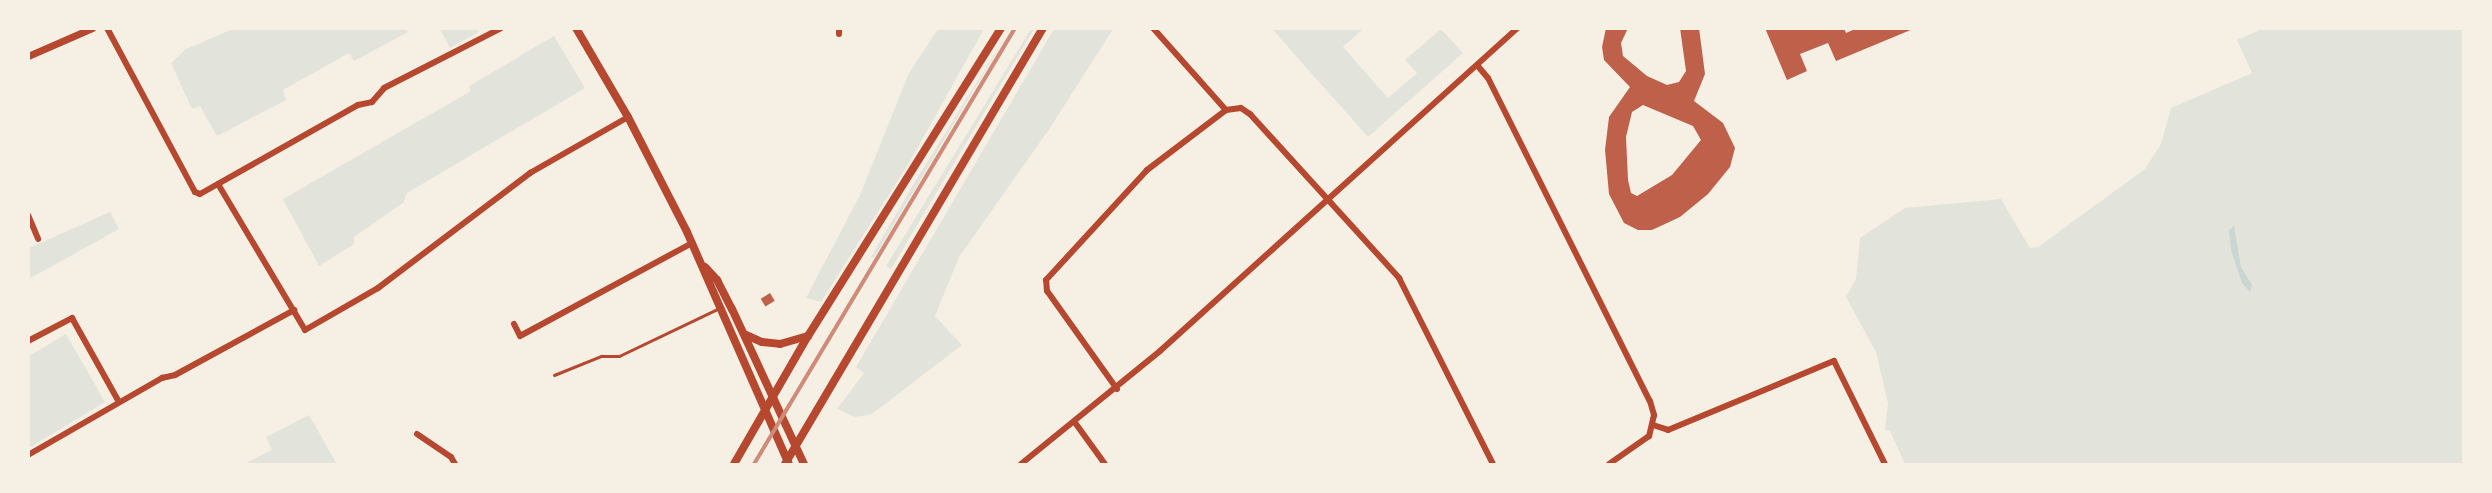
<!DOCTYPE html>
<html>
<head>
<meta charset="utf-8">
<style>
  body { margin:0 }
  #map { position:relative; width:2492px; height:493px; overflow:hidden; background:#f6efe4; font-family:Manrope,sans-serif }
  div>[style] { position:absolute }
  .green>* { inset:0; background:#e2e4dc }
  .water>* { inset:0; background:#c9d6d2 }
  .building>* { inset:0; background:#bf614a; transform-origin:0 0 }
  .service>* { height:3px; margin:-1.5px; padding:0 1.5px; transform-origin:1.5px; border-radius:1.5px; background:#b5482f }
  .minor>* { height:6px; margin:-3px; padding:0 3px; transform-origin:3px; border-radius:3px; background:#b5482f }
  .tertiary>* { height:7px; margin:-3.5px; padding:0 3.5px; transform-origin:3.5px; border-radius:3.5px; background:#b5482f }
  .secondary>* { height:8px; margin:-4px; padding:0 4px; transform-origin:4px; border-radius:4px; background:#b5482f }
  .rail>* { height:4px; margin:-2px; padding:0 2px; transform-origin:2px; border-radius:2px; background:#cf8b77 }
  span { translate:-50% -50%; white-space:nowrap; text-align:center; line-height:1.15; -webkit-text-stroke:5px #f6efe4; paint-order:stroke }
  .frame { position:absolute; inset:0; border:30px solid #f6efe4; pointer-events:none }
</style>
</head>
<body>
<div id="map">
  <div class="green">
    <div style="clip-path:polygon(406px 28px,408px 32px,354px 61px,349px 53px,283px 90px,286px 100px,217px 136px,200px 106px,192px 109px,171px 63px,186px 49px,233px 29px)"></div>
    <div style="clip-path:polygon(440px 29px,477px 29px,479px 32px,450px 48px)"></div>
    <div style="clip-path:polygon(938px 29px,984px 29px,909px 163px,821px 302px,806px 298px,860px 195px,909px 73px)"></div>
    <div style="clip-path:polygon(1010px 29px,874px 258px,871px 257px,913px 185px)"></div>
    <div style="clip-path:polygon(1031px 29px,1034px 29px,891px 269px,886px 266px)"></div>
    <div style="clip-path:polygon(1054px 29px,1113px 29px,1050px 128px,959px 257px,935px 316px,962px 345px,872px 414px,855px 417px,837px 409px,864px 373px,856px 367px)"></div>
    <div style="clip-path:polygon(1272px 29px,1363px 29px,1343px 47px,1388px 98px,1417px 73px,1405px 60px,1441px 29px,1463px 53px,1368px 137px)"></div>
    <div style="clip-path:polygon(2262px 29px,2463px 29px,2463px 464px,1905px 464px,1890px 431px,1885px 430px,1888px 403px,1876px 352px,1846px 297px,1856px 279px,1860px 238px,1905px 208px,2001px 199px,2030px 248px,2038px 247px,2145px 169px,2161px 144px,2171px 108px,2252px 73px,2237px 40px)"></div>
    <div style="clip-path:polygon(554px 36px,585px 88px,407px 193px,403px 203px,354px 237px,354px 244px,319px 266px,283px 199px,471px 91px,469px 86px)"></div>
    <div style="clip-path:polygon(110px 212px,119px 229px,29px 279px,29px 248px)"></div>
    <div style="clip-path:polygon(66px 334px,105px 402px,29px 448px,29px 356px)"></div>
    <div style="clip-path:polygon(309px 415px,337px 464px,244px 464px,272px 450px,266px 437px)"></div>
  </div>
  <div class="water">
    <div style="clip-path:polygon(2234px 226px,2241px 267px,2252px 285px,2250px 292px,2242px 283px,2231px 250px,2229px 230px)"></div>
  </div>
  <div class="building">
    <div style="clip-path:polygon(evenodd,1606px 28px,1628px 28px,1621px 43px,1623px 56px,1647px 76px,1667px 85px,1679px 82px,1686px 71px,1680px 28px,1699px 28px,1705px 74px,1694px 101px,1723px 123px,1735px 148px,1730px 167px,1708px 194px,1680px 217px,1652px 230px,1638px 230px,1624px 223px,1609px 194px,1605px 150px,1609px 117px,1630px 87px,1604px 60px,1602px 47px,1606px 28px,1643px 105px,1693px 126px,1701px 140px,1672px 175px,1637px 196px,1631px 193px,1628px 180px,1626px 137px,1632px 112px,1643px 105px)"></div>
    <div style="clip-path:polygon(1765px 28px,1844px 28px,1846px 33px,1855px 29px,1913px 29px,1836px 61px,1828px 43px,1800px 54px,1807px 71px,1787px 80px)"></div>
    <div style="left:770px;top:293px;width:9px;height:11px;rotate:58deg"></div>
  </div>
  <div class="service">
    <div style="left:554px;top:375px;width:51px;rotate:-22deg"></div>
    <div style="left:601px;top:356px;width:18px"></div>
    <div style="left:619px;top:356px;width:111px;rotate:-25.6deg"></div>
  </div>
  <div class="minor">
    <div style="left:107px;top:28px;width:186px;rotate:61.8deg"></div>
    <div style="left:195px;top:192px;width:5px;rotate:22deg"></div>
    <div style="left:200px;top:194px;width:181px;rotate:-29.4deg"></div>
    <div style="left:358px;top:105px;width:14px;rotate:-12deg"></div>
    <div style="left:372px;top:102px;width:18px;rotate:-49deg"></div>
    <div style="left:384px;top:88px;width:131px;rotate:-27.1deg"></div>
    <div style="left:1153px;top:28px;width:110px;rotate:48.3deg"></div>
    <div style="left:839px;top:34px;width:6px;rotate:-90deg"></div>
    <div style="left:1477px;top:65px;width:17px;rotate:50deg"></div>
    <div style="left:1488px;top:78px;width:361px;rotate:63.4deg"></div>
    <div style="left:1650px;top:401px;width:15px;rotate:74deg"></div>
    <div style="left:1654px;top:415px;width:22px;rotate:103deg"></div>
    <div style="left:1649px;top:436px;width:49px;rotate:145deg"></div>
    <div style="left:218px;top:184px;width:170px;rotate:59.2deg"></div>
    <div style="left:305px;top:330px;width:84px;rotate:-29.9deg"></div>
    <div style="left:378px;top:288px;width:191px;rotate:-37.1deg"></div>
    <div style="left:530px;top:173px;width:113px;rotate:-29.7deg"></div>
    <div style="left:28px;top:215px;width:26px;rotate:67deg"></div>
    <div style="left:514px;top:324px;width:13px;rotate:63deg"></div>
    <div style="left:520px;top:336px;width:196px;rotate:-28.4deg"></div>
    <div style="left:28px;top:341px;width:50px;rotate:-27.6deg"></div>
    <div style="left:72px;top:318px;width:96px;rotate:60.8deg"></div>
    <div style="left:1117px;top:389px;width:120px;rotate:-125.5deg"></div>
    <div style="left:1047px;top:291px;width:11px;rotate:-95deg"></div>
    <div style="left:1046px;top:280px;width:149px;rotate:-47.4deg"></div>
    <div style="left:1147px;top:170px;width:99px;rotate:-37.2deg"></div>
    <div style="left:1226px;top:110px;width:15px;rotate:-8deg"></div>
    <div style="left:1241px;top:108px;width:11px;rotate:34deg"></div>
    <div style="left:1250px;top:114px;width:222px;rotate:47.7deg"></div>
    <div style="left:1399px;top:278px;width:208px;rotate:63.2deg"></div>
    <div style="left:1076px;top:424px;width:49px;rotate:54.1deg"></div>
    <div style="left:1653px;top:425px;width:16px;rotate:18deg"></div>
    <div style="left:1668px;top:430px;width:180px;rotate:-22.6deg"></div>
    <div style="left:1834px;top:361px;width:115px;rotate:63.7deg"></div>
    <div style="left:417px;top:434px;width:41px;rotate:34.1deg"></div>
    <div style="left:451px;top:457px;width:8px;rotate:60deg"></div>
    <div style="left:28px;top:455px;width:155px;rotate:-29.9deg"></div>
    <div style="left:162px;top:378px;width:13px;rotate:-13deg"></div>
    <div style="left:175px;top:375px;width:136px;rotate:-28.6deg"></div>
    <div style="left:1021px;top:464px;width:179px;rotate:-39.1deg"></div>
    <div style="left:1160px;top:351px;width:482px;rotate:-42.1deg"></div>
  </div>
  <div class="tertiary">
    <div style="left:28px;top:56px;width:70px;rotate:-23.6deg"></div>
  </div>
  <div class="secondary">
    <div style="left:576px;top:28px;width:103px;rotate:59.7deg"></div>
    <div style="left:628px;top:117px;width:129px;rotate:62.8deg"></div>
    <div style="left:687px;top:232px;width:253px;rotate:66.3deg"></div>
    <div style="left:705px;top:267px;width:18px;rotate:47deg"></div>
    <div style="left:717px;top:280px;width:33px;rotate:63deg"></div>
    <div style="left:732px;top:309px;width:171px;rotate:65.1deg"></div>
    <div style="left:746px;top:335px;width:17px;rotate:24deg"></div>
    <div style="left:762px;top:342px;width:18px;rotate:6deg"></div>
    <div style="left:780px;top:344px;width:29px;rotate:-16deg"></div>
    <div style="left:734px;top:464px;width:148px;rotate:-60deg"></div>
    <div style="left:808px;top:336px;width:363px;rotate:-57.9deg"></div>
    <div style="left:785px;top:464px;width:507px;rotate:-59.39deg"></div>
  </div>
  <div class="rail">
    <div style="left:754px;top:464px;width:508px;rotate:-59.09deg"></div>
  </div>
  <div class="frame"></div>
</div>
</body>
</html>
